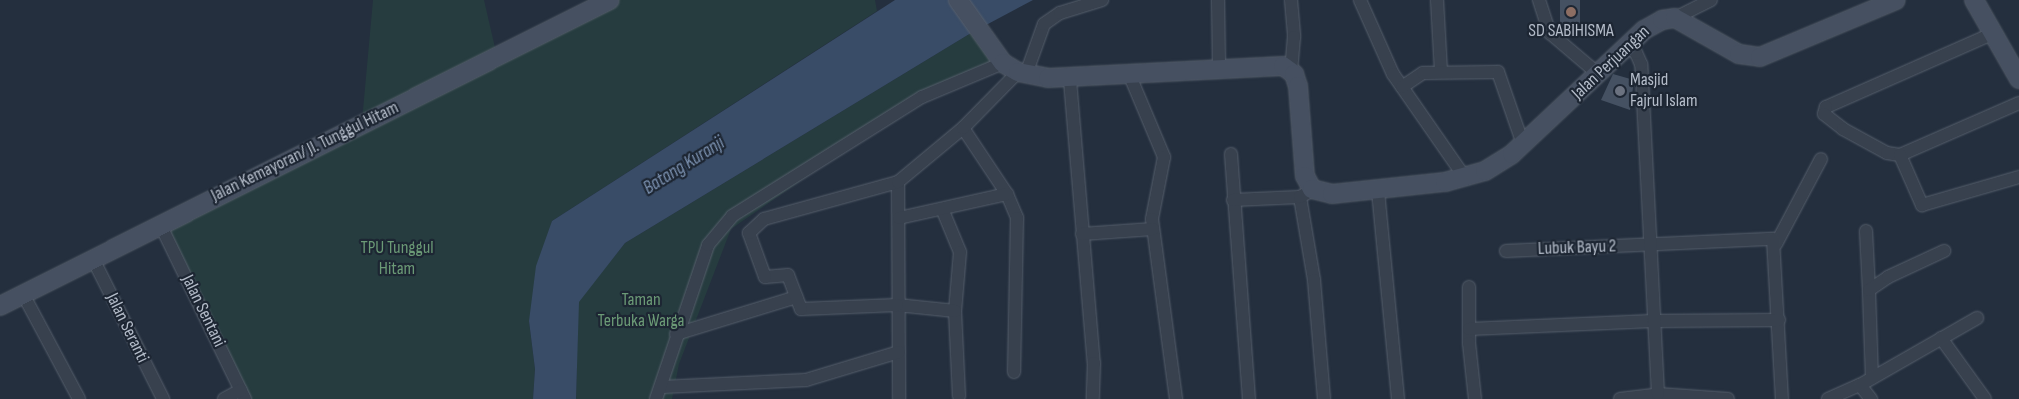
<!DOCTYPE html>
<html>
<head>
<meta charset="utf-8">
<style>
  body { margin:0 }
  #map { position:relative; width:2019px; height:399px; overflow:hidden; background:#242f3e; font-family:"Sofia Sans Condensed",sans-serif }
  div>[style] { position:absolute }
  .green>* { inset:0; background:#263c3f }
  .water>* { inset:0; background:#394c67 }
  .building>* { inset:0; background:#455162; transform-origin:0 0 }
  .roads { filter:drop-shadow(0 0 1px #565f6c) drop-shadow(0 0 1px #565f6c) }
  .street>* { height:12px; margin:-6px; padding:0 6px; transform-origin:6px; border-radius:6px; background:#38414e }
  .secondary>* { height:18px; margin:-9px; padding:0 9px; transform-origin:9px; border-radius:9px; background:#465061 }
  .dots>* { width:14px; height:14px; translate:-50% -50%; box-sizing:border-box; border:2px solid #1d2633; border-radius:50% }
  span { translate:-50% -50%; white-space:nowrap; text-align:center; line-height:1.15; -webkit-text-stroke:4.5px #1d2633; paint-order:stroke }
  .poi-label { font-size:18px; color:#b4bcc9 }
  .left { translate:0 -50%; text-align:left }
  .street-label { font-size:18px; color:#b4bcc9 }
  .park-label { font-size:18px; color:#6b9a76 }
  .water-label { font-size:19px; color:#7c92b1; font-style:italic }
</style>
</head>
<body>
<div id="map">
  <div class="green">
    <div style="clip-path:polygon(373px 0,484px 0,496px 52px,597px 0,875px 0,877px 11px,552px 221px,529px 321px,535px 369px,533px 399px,249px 399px,160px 225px,362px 121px)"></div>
    <div style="clip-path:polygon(971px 33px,994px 64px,864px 137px,731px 229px,679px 364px,672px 399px,576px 399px,578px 302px,625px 243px)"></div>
  </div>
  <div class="water">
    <div style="clip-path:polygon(895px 0,1033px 0,971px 33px,625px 243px,579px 302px,576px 399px,533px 399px,535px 369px,529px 321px,536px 266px,552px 221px)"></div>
  </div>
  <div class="building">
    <div style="left:1560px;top:0;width:20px;height:25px"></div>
    <div style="clip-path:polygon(1613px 74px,1634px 80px,1630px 110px,1601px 100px)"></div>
  </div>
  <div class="roads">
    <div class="street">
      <div style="left:1218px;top:0;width:67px;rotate:89.1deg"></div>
      <div style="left:1291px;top:0;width:37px;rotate:85deg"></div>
      <div style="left:1294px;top:37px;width:33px;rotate:95deg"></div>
      <div style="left:1360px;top:0;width:81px;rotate:66deg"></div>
      <div style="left:1393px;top:74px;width:128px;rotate:55.2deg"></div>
      <div style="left:1437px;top:0;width:71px;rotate:86.8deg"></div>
      <div style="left:1539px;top:0;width:35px;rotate:72deg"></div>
      <div style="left:1550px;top:33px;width:62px;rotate:40.4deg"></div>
      <div style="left:1675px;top:18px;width:40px;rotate:-26.6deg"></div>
      <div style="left:1994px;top:33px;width:184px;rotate:156.2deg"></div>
      <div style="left:1826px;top:107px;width:7px;rotate:106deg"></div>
      <div style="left:1824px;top:114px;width:24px;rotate:38deg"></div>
      <div style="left:1843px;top:129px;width:50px;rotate:28.6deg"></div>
      <div style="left:1887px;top:153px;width:13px;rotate:9deg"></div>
      <div style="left:1900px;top:155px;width:130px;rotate:-23.6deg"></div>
      <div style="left:1026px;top:74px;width:53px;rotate:-70.2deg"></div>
      <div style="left:1044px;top:24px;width:19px;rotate:-35deg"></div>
      <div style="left:1060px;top:13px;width:44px;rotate:-17.2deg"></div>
      <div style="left:1130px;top:76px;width:88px;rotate:67.2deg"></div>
      <div style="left:1164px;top:157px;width:63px;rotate:101deg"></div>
      <div style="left:1152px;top:219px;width:182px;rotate:82.4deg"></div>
      <div style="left:1070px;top:80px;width:284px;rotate:85.2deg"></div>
      <div style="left:1094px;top:363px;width:36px;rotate:92deg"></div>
      <div style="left:1402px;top:87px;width:25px;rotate:-34deg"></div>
      <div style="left:1423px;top:73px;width:75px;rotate:-0.8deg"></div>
      <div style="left:1498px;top:72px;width:76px;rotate:70.9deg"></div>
      <div style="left:963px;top:128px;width:79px;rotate:56.3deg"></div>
      <div style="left:1007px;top:194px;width:26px;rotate:67deg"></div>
      <div style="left:1017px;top:218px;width:154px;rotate:91.1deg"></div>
      <div style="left:1231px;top:154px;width:246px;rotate:85.8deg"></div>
      <div style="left:1900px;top:155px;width:55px;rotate:66.3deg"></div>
      <div style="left:1922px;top:205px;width:101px;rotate:-16.1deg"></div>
      <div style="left:898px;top:182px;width:217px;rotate:89.7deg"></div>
      <div style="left:1378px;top:191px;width:209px;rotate:84.5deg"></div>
      <div style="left:1300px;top:197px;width:84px;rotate:80.4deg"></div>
      <div style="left:1314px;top:280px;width:119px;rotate:85.2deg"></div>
      <div style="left:1233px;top:200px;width:67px;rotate:-2.6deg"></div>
      <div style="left:1300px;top:197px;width:8px;rotate:-30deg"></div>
      <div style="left:943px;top:211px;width:44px;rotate:67.5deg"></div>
      <div style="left:960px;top:252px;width:59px;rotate:94.8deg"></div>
      <div style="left:899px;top:218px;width:111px;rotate:-12.5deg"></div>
      <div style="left:160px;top:224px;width:195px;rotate:64.1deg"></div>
      <div style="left:1866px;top:231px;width:59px;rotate:87.1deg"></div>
      <div style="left:1082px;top:234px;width:71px;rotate:-4deg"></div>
      <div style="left:1776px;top:244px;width:96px;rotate:-62.1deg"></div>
      <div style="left:1506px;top:251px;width:267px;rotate:-2.6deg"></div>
      <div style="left:1773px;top:239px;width:160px;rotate:86.8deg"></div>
      <div style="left:92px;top:257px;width:159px;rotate:63.4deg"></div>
      <div style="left:1469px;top:287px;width:56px;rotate:90deg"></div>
      <div style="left:1469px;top:343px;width:56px;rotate:83.9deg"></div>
      <div style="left:23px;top:294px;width:119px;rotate:61.9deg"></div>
      <div style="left:1469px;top:329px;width:184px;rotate:-2.5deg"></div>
      <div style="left:1653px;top:321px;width:126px;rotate:-0.5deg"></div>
      <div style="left:676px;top:334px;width:126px;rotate:-17.1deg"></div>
      <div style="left:1941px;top:338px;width:75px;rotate:54.2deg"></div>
      <div style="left:1872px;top:378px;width:88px;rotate:-92deg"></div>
      <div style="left:1869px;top:290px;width:23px;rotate:-34deg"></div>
      <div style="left:1888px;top:277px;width:62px;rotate:-24.9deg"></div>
      <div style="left:1860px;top:385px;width:18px;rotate:52deg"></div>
      <div style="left:662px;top:387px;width:144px;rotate:-2.8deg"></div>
      <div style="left:806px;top:380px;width:97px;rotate:-16.8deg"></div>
      <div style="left:1658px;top:394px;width:70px;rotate:4.1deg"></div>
      <div style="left:959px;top:396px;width:85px;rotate:-92.7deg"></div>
      <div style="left:955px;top:311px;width:58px;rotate:-174.1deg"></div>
      <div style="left:897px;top:305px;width:96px;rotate:177.6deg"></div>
      <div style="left:801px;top:309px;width:36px;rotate:-111deg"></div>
      <div style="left:788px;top:275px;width:23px;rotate:175deg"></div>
      <div style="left:765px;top:277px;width:47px;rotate:-110deg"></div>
      <div style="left:749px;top:233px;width:21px;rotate:-43deg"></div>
      <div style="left:764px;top:219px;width:139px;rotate:-15.4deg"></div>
      <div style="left:898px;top:182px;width:85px;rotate:-39.7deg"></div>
      <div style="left:963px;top:128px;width:78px;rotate:-45.5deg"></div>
      <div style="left:224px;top:399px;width:19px;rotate:-28deg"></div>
      <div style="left:656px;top:399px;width:163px;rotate:-71.3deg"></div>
      <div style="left:708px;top:245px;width:38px;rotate:-50deg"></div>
      <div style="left:732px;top:216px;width:224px;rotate:-32.1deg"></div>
      <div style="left:922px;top:97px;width:88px;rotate:-22.8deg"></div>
      <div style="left:1620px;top:399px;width:38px;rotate:-7deg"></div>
      <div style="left:1658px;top:394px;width:330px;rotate:-92.9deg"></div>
      <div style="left:1641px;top:64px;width:12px;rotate:-114deg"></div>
      <div style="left:1636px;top:53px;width:11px;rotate:-142deg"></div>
      <div style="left:1828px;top:399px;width:35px;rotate:-24deg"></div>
      <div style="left:1860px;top:385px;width:135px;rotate:-29.8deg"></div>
    </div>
    <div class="secondary">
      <div style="left:958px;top:0;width:77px;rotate:54.5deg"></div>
      <div style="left:1003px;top:63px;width:17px;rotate:31deg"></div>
      <div style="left:1018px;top:72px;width:31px;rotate:11deg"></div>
      <div style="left:1048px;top:78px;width:235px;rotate:-2.9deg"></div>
      <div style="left:1283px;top:66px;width:14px;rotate:36deg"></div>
      <div style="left:1294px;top:74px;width:13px;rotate:72deg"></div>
      <div style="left:1298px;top:86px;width:90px;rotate:85.6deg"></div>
      <div style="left:1305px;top:176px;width:15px;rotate:62deg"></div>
      <div style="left:1312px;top:189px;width:21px;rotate:14deg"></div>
      <div style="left:1332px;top:194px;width:114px;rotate:-6.1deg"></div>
      <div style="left:1445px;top:182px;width:41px;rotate:-15.4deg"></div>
      <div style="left:1485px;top:171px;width:32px;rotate:-32deg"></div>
      <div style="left:1512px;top:154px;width:181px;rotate:-43.2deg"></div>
      <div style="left:1644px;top:30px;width:21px;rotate:-29deg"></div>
      <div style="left:1662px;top:20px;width:13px;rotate:-9deg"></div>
      <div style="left:1675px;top:18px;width:73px;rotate:29.4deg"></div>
      <div style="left:1739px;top:54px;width:21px;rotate:8deg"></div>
      <div style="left:1760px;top:57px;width:147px;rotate:-22.7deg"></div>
      <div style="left:1974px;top:0;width:91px;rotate:60.3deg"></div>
      <div style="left:0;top:306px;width:682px;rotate:-26.64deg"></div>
    </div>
  </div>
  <div class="dots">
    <div style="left:1571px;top:12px;background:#8d6e63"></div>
    <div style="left:1620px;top:91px;background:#6b7280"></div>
  </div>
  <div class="poi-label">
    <span style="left:1571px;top:31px">SD SABIHISMA</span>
    <span class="left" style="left:1630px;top:91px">Masjid<br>Fajrul Islam</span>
  </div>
  <div class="street-label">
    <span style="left:1611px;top:63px;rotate:-43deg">Jalan Perjuangan</span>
    <span style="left:305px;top:152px;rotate:-26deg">Jalan Kemayoran/ Jl. Tunggul Hitam</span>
    <span style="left:1577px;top:248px;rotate:-2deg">Lubuk Bayu 2</span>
    <span style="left:203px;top:311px;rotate:64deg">Jalan Sentani</span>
    <span style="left:127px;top:328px;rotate:64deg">Jalan Seranti</span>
  </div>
  <div class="park-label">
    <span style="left:397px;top:259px">TPU Tunggul<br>Hitam</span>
    <span style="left:641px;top:311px">Taman<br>Terbuka Warga</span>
  </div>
  <div class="water-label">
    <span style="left:684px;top:166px;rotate:-32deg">Batang Kuranji</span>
  </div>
</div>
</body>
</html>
